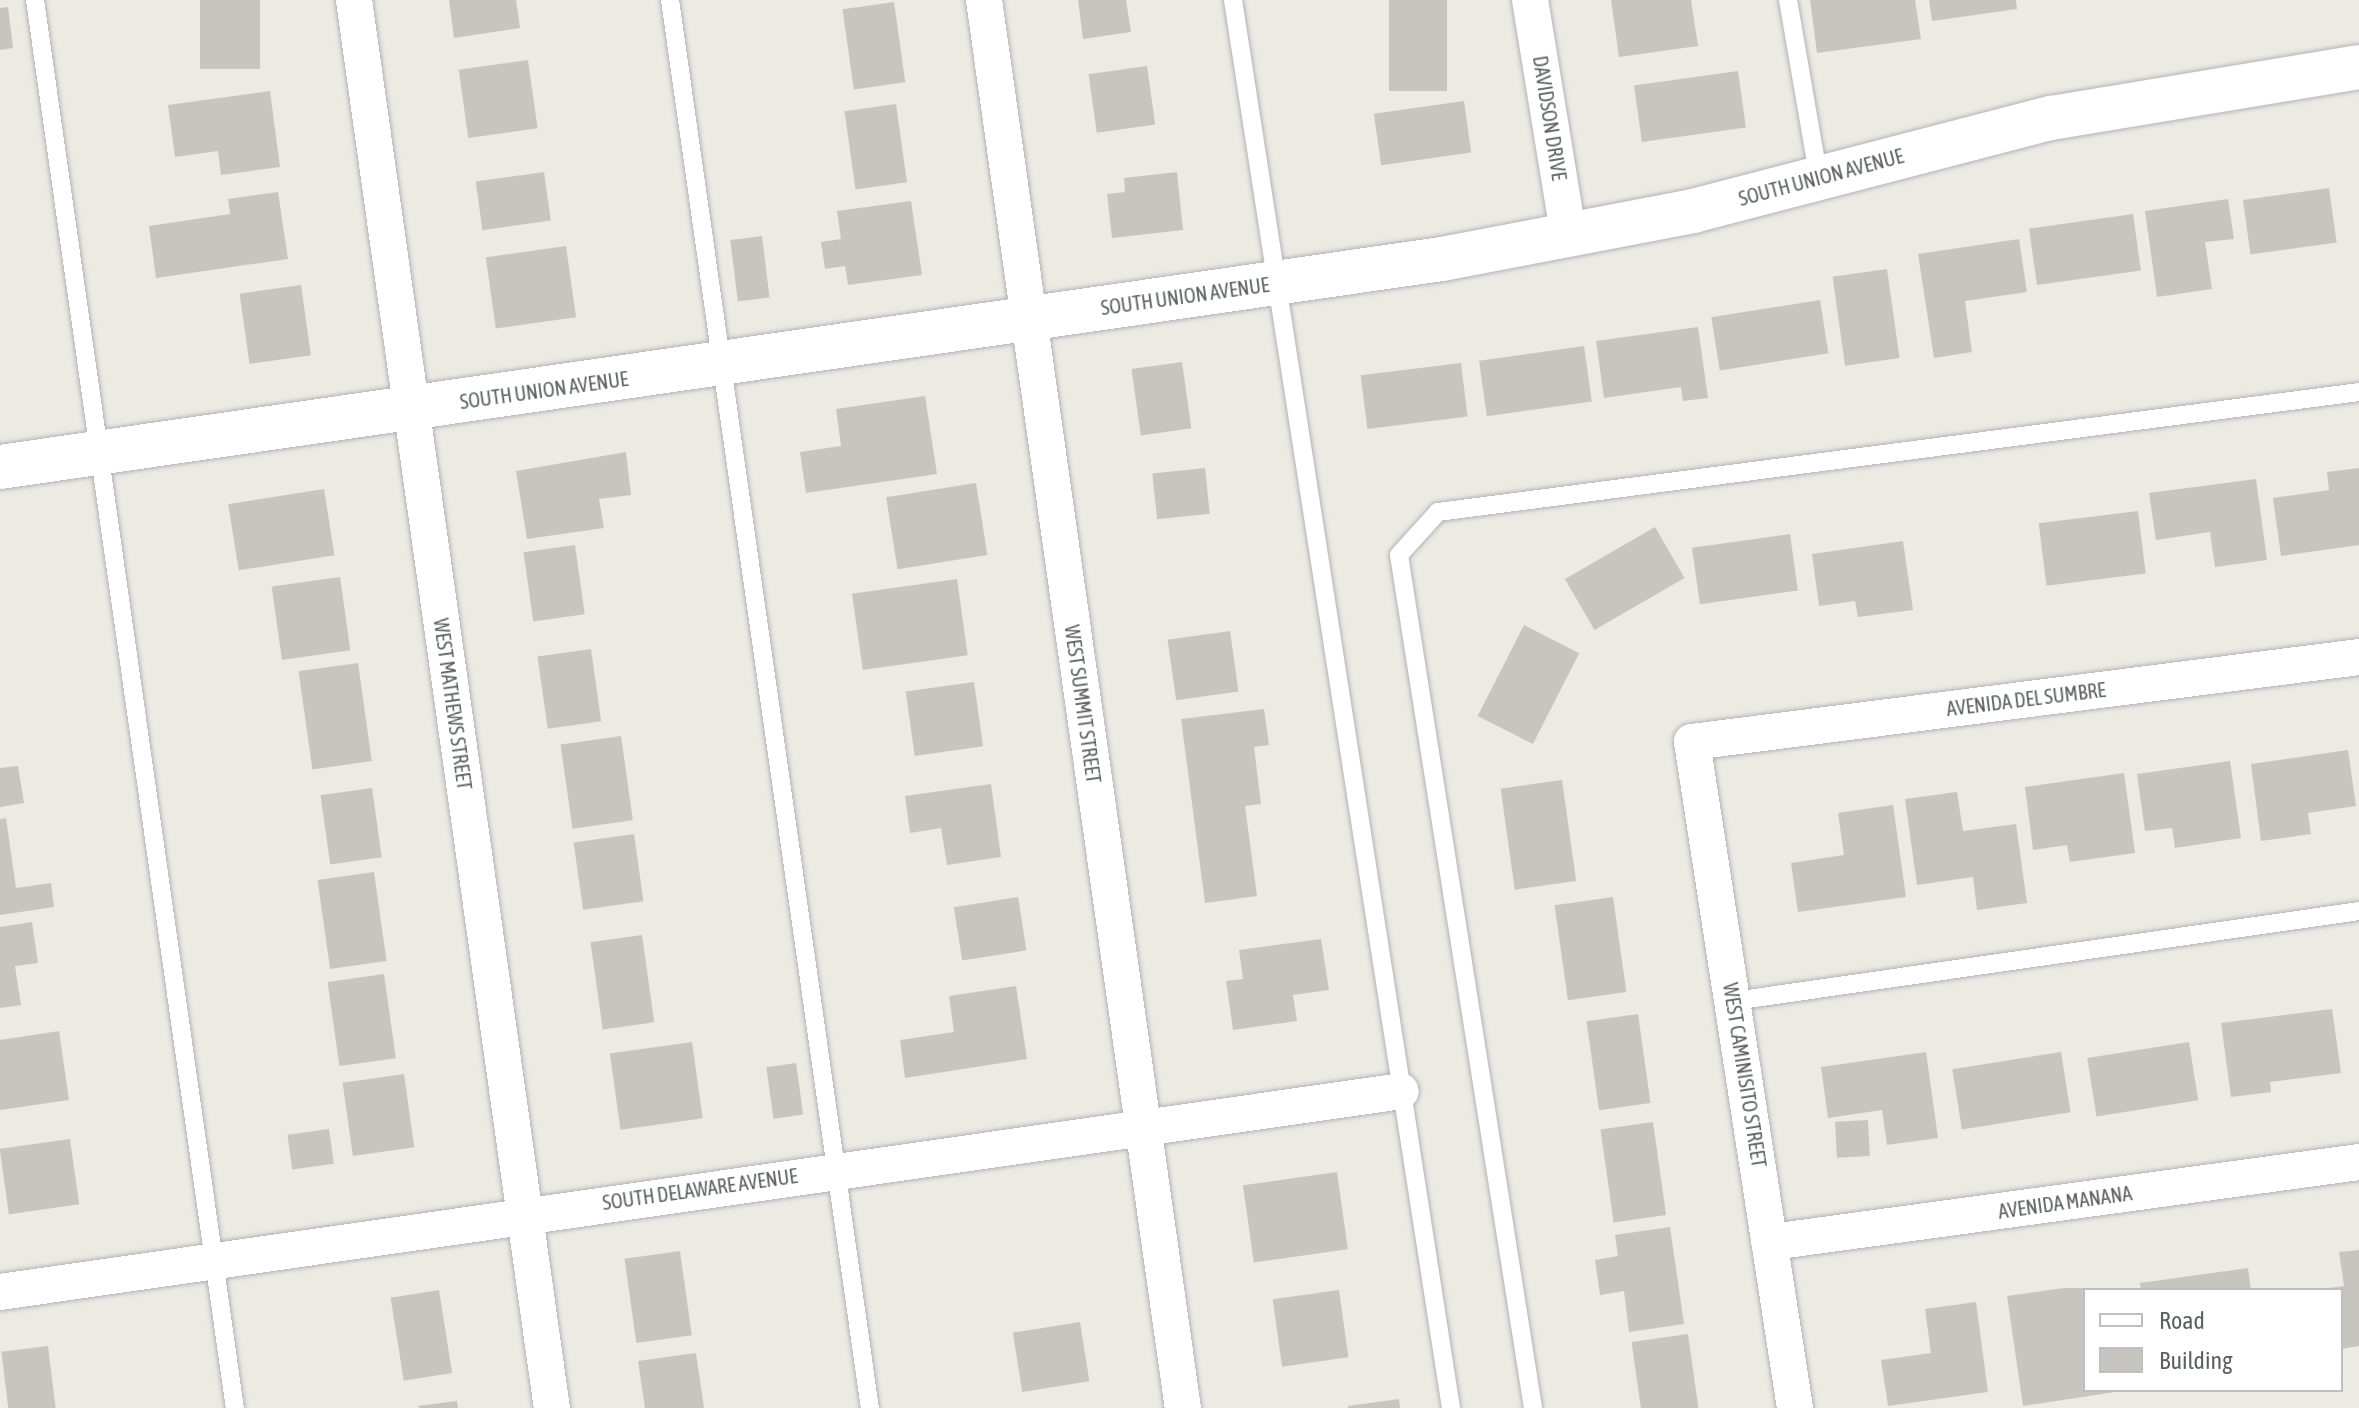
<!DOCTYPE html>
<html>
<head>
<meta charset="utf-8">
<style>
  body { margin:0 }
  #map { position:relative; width:2359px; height:1408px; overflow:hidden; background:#edeae3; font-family:"Asap Condensed",sans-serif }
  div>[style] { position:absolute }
  .building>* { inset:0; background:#c8c5c0; transform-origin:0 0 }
  .roads { filter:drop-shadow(0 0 2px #b0b4b8) drop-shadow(0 0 2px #b0b4b8) }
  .lane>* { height:18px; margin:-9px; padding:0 9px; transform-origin:9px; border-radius:9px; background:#fff }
  .street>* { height:36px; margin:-18px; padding:0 18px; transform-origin:18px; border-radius:18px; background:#fff }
  .secondary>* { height:44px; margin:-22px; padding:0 22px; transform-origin:22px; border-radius:22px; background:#fff }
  span { translate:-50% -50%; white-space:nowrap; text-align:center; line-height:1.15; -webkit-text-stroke:6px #fff; paint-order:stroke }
  .street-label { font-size:20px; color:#5b5f63 }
  .legend { position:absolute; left:2083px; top:1288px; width:260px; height:104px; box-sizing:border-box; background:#fff; border:2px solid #bdbfc1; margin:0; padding:10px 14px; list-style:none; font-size:24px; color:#5b5f63 }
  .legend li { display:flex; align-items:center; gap:16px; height:40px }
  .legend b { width:40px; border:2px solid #bdbfc1 }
</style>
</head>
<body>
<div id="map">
  <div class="building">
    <div style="left:200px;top:0;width:60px;height:69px"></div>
    <div style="clip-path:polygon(449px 0,516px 0,520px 28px,454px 38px)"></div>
    <div style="clip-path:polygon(1078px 0,1126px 0,1131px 32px,1083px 39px)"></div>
    <div style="left:1389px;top:0;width:58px;height:91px"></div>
    <div style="clip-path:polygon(1611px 0,1691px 0,1698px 46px,1619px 57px)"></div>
    <div style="clip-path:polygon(1810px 0,1915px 0,1921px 39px,1817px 53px)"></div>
    <div style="clip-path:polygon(1929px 0,2016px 0,2017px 9px,1932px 21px)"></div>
    <div style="left:894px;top:2px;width:81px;height:52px;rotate:82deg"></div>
    <div style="clip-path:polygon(8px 7px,13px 48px,0 50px,0 8px)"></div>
    <div style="left:528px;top:60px;width:69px;height:70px;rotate:82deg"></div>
    <div style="left:1147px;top:66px;width:59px;height:59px;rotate:82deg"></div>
    <div style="left:1738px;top:71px;width:57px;height:105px;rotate:82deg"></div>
    <div style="clip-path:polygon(270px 91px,280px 167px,221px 175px,218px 151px,175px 157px,168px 105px)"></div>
    <div style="left:1464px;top:101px;width:52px;height:91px;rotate:82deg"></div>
    <div style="left:896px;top:104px;width:79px;height:52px;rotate:82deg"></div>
    <div style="left:544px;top:172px;width:49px;height:69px;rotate:82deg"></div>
    <div style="clip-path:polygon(1177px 172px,1183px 230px,1112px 238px,1107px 194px,1125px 192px,1124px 178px)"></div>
    <div style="left:2329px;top:188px;width:55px;height:87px;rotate:82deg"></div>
    <div style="clip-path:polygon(278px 192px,288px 259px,156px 278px,149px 226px,230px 214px,228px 199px)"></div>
    <div style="clip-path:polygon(2228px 199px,2234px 239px,2205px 242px,2212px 289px,2157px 297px,2145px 211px)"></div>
    <div style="clip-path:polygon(911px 201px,922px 275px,848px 285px,845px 266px,825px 269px,821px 242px,841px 239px,837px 211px)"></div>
    <div style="left:2133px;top:214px;width:57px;height:105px;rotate:82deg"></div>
    <div style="left:762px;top:236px;width:62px;height:32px;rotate:83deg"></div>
    <div style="clip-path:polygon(2019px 239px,2027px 292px,1965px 301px,1972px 352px,1934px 358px,1918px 254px)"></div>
    <div style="left:566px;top:246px;width:72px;height:81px;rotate:82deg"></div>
    <div style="left:1887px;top:269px;width:90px;height:55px;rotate:82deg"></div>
    <div style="left:301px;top:285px;width:71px;height:62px;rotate:82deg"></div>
    <div style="left:1820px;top:300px;width:54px;height:110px;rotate:81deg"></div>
    <div style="clip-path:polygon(1698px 327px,1708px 398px,1683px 401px,1681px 387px,1604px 398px,1596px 341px)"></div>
    <div style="left:1584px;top:346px;width:56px;height:106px;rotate:82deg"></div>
    <div style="left:1182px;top:362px;width:67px;height:51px;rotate:82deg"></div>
    <div style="left:1461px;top:363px;width:54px;height:101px;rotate:83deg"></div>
    <div style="clip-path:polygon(925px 396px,937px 474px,806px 493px,800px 452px,841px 446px,836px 409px)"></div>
    <div style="clip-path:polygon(626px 452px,631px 495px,599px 499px,604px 528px,527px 539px,516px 471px)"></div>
    <div style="left:1205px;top:468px;width:46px;height:53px;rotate:84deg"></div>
    <div style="clip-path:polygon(2359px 468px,2359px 545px,2281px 556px,2273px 498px,2329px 490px,2327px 472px)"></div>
    <div style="clip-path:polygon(2256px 479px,2267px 560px,2215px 567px,2210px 532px,2156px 540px,2149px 493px)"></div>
    <div style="left:976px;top:483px;width:73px;height:91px;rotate:81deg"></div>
    <div style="left:324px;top:489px;width:67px;height:97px;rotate:81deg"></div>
    <div style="left:2138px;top:511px;width:63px;height:100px;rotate:83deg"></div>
    <div style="left:1655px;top:527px;width:59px;height:104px;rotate:60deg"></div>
    <div style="left:1790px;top:534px;width:57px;height:99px;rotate:82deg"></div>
    <div style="clip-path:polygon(1903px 541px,1913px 610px,1858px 617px,1855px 601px,1819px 606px,1812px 554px)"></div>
    <div style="left:575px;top:545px;width:70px;height:52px;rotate:82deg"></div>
    <div style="left:340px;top:577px;width:74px;height:69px;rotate:82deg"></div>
    <div style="left:957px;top:579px;width:77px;height:106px;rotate:82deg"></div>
    <div style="left:1524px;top:625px;width:62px;height:102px;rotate:27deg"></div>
    <div style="left:1230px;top:631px;width:61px;height:63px;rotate:82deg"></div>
    <div style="left:591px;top:649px;width:73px;height:54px;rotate:82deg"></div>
    <div style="left:358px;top:663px;width:99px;height:60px;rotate:82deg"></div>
    <div style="left:974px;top:682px;width:65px;height:69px;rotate:82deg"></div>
    <div style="clip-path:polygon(1264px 709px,1269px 745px,1254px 747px,1261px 804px,1245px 806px,1257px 896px,1205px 903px,1181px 719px)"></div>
    <div style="left:621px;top:736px;width:85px;height:61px;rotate:82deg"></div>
    <div style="clip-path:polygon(2348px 750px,2356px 806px,2308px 813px,2311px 834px,2261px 841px,2251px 764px)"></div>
    <div style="clip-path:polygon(2230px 761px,2241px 838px,2175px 848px,2172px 828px,2145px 831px,2137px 774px)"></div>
    <div style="clip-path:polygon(18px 766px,24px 803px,0 807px,0 768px)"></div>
    <div style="clip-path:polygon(2124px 773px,2135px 853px,2070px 862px,2067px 845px,2033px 850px,2025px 787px)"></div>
    <div style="left:1562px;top:780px;width:102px;height:62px;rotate:82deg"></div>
    <div style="clip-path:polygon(991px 784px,1001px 857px,947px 865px,941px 828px,910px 833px,905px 796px)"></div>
    <div style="left:372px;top:788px;width:70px;height:52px;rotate:82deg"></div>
    <div style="clip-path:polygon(1957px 792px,1963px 831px,2016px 824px,2027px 903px,1977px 910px,1973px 877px,1917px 885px,1905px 799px)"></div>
    <div style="clip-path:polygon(1893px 805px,1906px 897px,1798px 912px,1791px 863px,1844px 855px,1838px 813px)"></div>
    <div style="clip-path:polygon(6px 818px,16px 888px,51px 883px,54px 907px,0 915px,0 819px)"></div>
    <div style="left:634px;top:834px;width:68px;height:61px;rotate:82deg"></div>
    <div style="left:374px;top:872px;width:90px;height:57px;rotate:82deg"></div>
    <div style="left:1018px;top:897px;width:54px;height:65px;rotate:81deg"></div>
    <div style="left:1613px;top:897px;width:96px;height:59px;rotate:82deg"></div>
    <div style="clip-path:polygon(32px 922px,38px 963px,15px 966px,21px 1005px,0 1008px,0 927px)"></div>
    <div style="left:642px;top:935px;width:88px;height:52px;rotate:82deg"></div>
    <div style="clip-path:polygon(1321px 939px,1329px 990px,1293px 995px,1297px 1021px,1233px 1030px,1226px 981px,1243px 979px,1239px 950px)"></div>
    <div style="left:384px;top:974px;width:85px;height:57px;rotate:82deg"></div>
    <div style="clip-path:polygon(1016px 986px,1027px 1059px,905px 1078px,900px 1040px,954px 1032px,949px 996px)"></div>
    <div style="clip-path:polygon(2332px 1009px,2341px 1073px,2270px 1082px,2271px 1092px,2231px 1097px,2221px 1023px)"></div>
    <div style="left:1638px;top:1014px;width:90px;height:52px;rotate:82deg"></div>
    <div style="clip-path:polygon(59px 1031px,69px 1100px,0 1110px,0 1040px)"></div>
    <div style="left:692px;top:1042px;width:77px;height:83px;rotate:82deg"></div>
    <div style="left:2189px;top:1042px;width:59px;height:103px;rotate:81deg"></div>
    <div style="clip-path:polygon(1926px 1052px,1938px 1138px,1887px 1145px,1882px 1110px,1828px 1118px,1821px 1067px)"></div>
    <div style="left:2061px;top:1052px;width:61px;height:110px;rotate:81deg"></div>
    <div style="left:796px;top:1063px;width:52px;height:30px;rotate:82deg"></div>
    <div style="left:404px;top:1074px;width:74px;height:62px;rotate:82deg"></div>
    <div style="left:1868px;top:1120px;width:36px;height:33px;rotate:87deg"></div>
    <div style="left:1653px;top:1122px;width:94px;height:53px;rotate:82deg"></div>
    <div style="left:329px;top:1129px;width:35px;height:42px;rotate:82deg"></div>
    <div style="left:70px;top:1139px;width:66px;height:71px;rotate:82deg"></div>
    <div style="left:1337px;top:1172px;width:78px;height:95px;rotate:82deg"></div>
    <div style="clip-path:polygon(1670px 1227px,1684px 1324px,1629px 1332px,1624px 1291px,1600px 1295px,1595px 1260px,1618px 1256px,1615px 1235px)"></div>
    <div style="clip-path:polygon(2359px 1250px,2359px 1346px,2341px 1349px,2341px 1290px,2329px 1288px,2344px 1286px,2339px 1252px)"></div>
    <div style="left:680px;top:1251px;width:85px;height:56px;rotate:82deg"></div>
    <div style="clip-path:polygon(2248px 1268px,2251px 1290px,2141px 1290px,2140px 1283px)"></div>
    <div style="clip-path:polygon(2064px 1288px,2085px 1288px,2085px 1390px,2115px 1392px,2023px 1406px,2007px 1296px)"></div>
    <div style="left:439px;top:1290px;width:84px;height:49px;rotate:81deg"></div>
    <div style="left:1339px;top:1290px;width:68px;height:67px;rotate:82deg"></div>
    <div style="clip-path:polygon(1976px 1302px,1988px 1392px,1888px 1406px,1881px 1360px,1931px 1353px,1925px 1309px)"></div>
    <div style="left:1080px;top:1322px;width:60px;height:68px;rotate:81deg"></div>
    <div style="left:1688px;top:1334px;width:75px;height:57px;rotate:82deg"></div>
    <div style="left:48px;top:1346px;width:63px;height:47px;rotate:83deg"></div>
    <div style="clip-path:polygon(696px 1353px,704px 1408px,645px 1408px,638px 1361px)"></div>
    <div style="clip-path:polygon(1399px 1399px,1400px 1408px,1348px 1408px,1348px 1406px)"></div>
    <div style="clip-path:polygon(457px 1401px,458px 1408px,419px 1408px,418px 1406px)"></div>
  </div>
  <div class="roads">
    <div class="lane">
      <div style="left:35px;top:0;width:1422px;rotate:81.92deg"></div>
      <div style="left:670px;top:0;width:1422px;rotate:81.92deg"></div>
      <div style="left:1233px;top:0;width:1425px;rotate:81.2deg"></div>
      <div style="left:1788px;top:0;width:182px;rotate:80.2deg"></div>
      <div style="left:1734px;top:1001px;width:631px;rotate:-8.19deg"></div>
      <div style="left:1533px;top:1408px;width:863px;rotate:-98.93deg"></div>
      <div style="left:1399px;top:555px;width:58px;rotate:-47.8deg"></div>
      <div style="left:1438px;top:512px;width:929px;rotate:-7.42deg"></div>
    </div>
    <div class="street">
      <div style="left:354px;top:0;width:1422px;rotate:82deg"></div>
      <div style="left:984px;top:0;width:1422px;rotate:81.96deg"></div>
      <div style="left:1530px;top:0;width:240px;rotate:80.7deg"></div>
      <div style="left:1772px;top:1242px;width:592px;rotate:-7.76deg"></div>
      <div style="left:0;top:1292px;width:1415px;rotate:-8.16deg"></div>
      <div style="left:1795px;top:1408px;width:674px;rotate:-98.79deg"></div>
      <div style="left:1692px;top:742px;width:672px;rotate:-7.26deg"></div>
    </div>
    <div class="secondary">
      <div style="left:0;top:467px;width:1457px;rotate:-8.21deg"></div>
      <div style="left:1442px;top:259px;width:256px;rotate:-10.8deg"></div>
      <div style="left:1693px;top:211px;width:370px;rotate:-14.6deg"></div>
      <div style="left:2051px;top:118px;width:312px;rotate:-9.4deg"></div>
    </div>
  </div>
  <div class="street-label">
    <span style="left:1550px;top:118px;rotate:81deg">DAVIDSON DRIVE</span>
    <span style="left:1821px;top:177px;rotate:-15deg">SOUTH UNION AVENUE</span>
    <span style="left:1185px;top:296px;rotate:-8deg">SOUTH UNION AVENUE</span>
    <span style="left:544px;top:390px;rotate:-8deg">SOUTH UNION AVENUE</span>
    <span style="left:2026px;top:699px;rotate:-7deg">AVENIDA DEL SUMBRE</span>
    <span style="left:453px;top:704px;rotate:82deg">WEST MATHEWS STREET</span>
    <span style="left:1083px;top:704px;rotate:82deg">WEST SUMMIT STREET</span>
    <span style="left:1745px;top:1075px;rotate:81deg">WEST CAMINISITO STREET</span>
    <span style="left:700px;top:1189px;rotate:-8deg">SOUTH DELAWARE AVENUE</span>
    <span style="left:2065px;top:1202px;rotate:-8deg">AVENIDA MANANA</span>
  </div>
  <ul class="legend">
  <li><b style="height:10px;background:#fff"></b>Road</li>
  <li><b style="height:22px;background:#c8c5c0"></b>Building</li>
  </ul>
</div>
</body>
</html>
